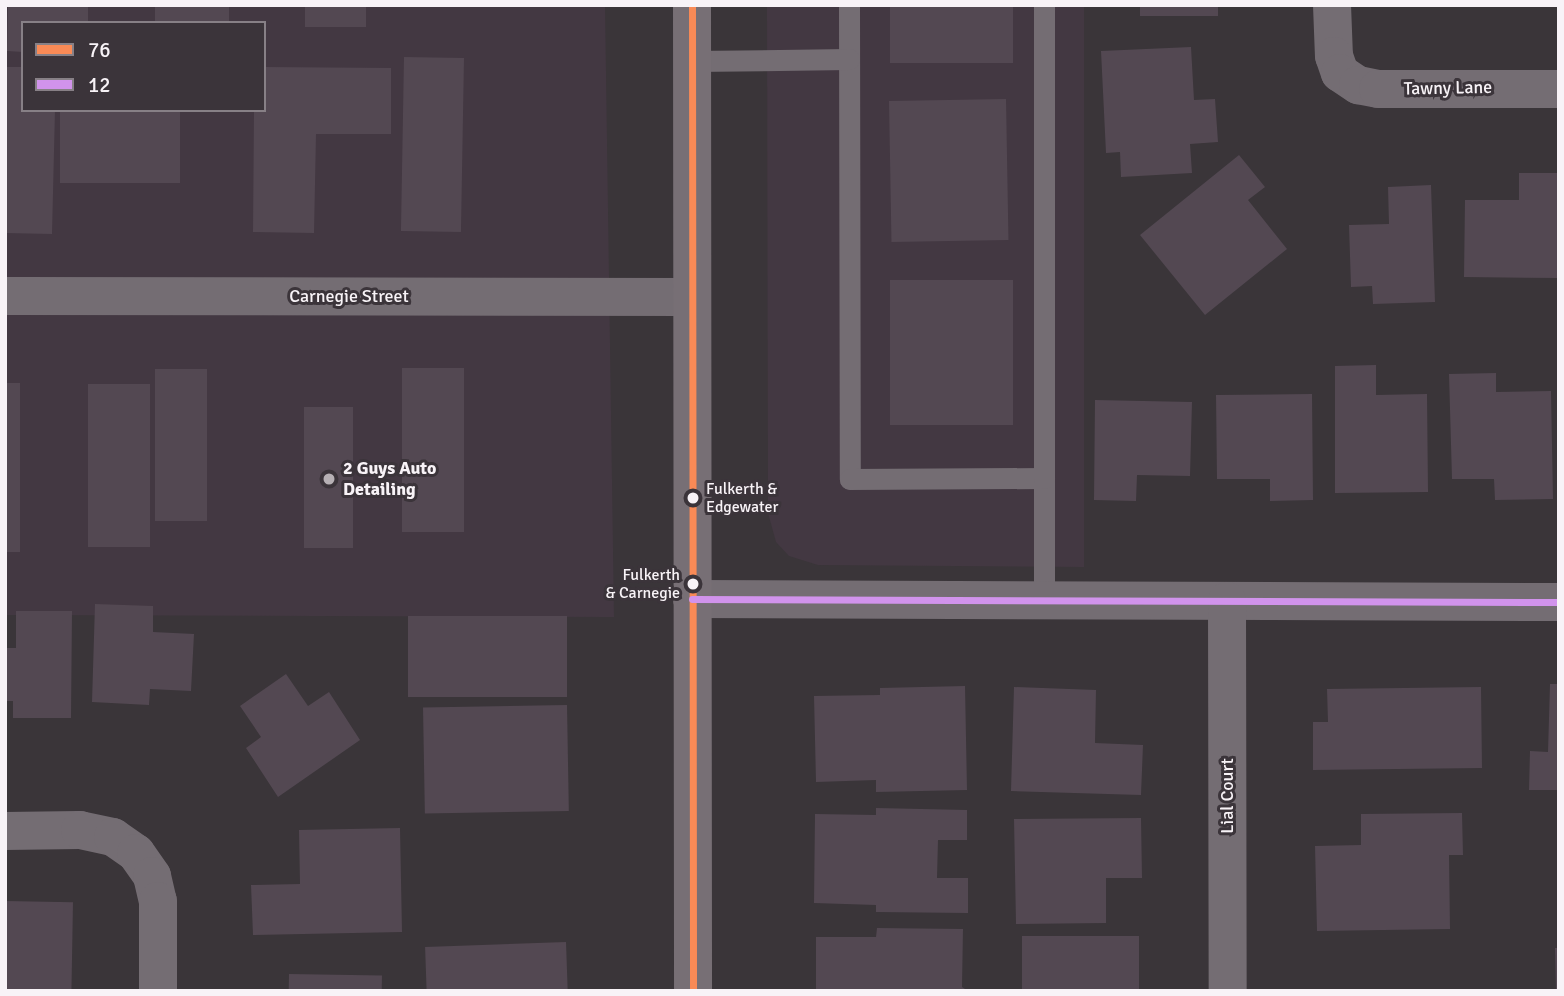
<!DOCTYPE html>
<html>
<head>
<meta charset="utf-8">
<style>
  body { margin:0 }
  #map { position:relative; width:1564px; height:996px; overflow:hidden; background:#3a3539; font-family:Signika,sans-serif }
  div>[style] { position:absolute }
  .built>* { inset:0; background:#433842 }
  .building>* { inset:0; background:#534852; transform-origin:0 0 }
  .lane>* { height:21px; margin:-10.5px; padding:0 10.5px; transform-origin:10.5px; border-radius:10.5px; background:#746d73 }
  .street>* { height:38px; margin:-19px; padding:0 19px; transform-origin:19px; border-radius:19px; background:#746d73 }
  .secondary>* { height:38px; margin:-19px; padding:0 19px; transform-origin:19px; border-radius:19px; background:#776f75 }
  .bus-1>* { height:7px; margin:-3.5px; padding:0 3.5px; transform-origin:3.5px; border-radius:3.5px; background:#f98a56 }
  .bus-2>* { height:7px; margin:-3.5px; padding:0 3.5px; transform-origin:3.5px; border-radius:3.5px; background:#d193ec }
  .dots>* { width:19px; height:19px; translate:-50% -50%; box-sizing:border-box; border:4px solid #3b343a; border-radius:50% }
  span { translate:-50% -50%; white-space:nowrap; text-align:center; line-height:1.15; -webkit-text-stroke:6px #3b343a; paint-order:stroke }
  .bus-label { font-size:16px; color:#f8f3f7 }
  .left { translate:0 -50%; text-align:left }
  .right { translate:-100% -50%; text-align:right }
  .street-label { font-size:18px; color:#f8f3f7 }
  .poi-label { font-size:18px; color:#f8f3f7; font-weight:700 }
  .frame { position:absolute; inset:0; border:7px solid #f8f3f7; pointer-events:none }
  .legend { position:absolute; left:21px; top:21px; width:245px; height:91px; box-sizing:border-box; background:#3b343a; border:2px solid #878086; margin:0; padding:9px 12px; list-style:none; font-size:21px; color:#f8f3f7 }
  .legend li { display:flex; align-items:center; gap:14px; height:35px }
  .legend b { width:35px; border:2px solid #878086 }
</style>
</head>
<body>
<div id="map">
  <div class="built">
    <div style="clip-path:polygon(evenodd,5px 5px,605px 5px,614px 617px,5px 615px,5px 5px,23px 23px,264px 23px,264px 110px,23px 110px,23px 23px)"></div>
    <div style="clip-path:polygon(767px 5px,1084px 5px,1084px 567px,818px 565px,789px 556px,776px 542px,768px 513px)"></div>
  </div>
  <div class="building">
    <div style="clip-path:polygon(8px 5px,88px 5px,88px 23px,23px 23px,23px 52px,7px 51px)"></div>
    <div style="left:155px;top:5px;width:74px;height:18px"></div>
    <div style="left:305px;top:5px;width:61px;height:22px"></div>
    <div style="left:890px;top:5px;width:123px;height:58px"></div>
    <div style="left:1140px;top:5px;width:78px;height:11px"></div>
    <div style="clip-path:polygon(1191px 47px,1194px 100px,1215px 99px,1218px 142px,1190px 144px,1192px 173px,1121px 177px,1120px 152px,1106px 153px,1101px 51px)"></div>
    <div style="left:404px;top:57px;width:60px;height:174px;rotate:1deg"></div>
    <div style="clip-path:polygon(5px 67px,23px 67px,23px 110px,55px 110px,52px 234px,5px 233px)"></div>
    <div style="clip-path:polygon(264px 67px,391px 68px,391px 134px,316px 134px,314px 233px,253px 232px,254px 110px,264px 110px)"></div>
    <div style="left:1006px;top:99px;width:141px;height:117px;rotate:89deg"></div>
    <div style="left:60px;top:110px;width:120px;height:73px"></div>
    <div style="clip-path:polygon(1239px 155px,1265px 187px,1248px 200px,1287px 249px,1205px 315px,1140px 235px)"></div>
    <div style="clip-path:polygon(1519px 173px,1559px 173px,1559px 278px,1464px 277px,1465px 200px,1519px 200px)"></div>
    <div style="clip-path:polygon(1431px 185px,1435px 302px,1373px 304px,1372px 286px,1351px 287px,1349px 225px,1389px 224px,1388px 187px)"></div>
    <div style="left:890px;top:280px;width:123px;height:145px"></div>
    <div style="clip-path:polygon(1376px 365px,1376px 395px,1427px 394px,1428px 492px,1335px 493px,1335px 366px)"></div>
    <div style="left:402px;top:368px;width:62px;height:164px"></div>
    <div style="left:155px;top:369px;width:52px;height:152px"></div>
    <div style="clip-path:polygon(1496px 373px,1496px 392px,1551px 391px,1553px 499px,1495px 500px,1494px 479px,1452px 479px,1449px 374px)"></div>
    <div style="left:5px;top:383px;width:15px;height:169px"></div>
    <div style="left:88px;top:384px;width:62px;height:163px"></div>
    <div style="clip-path:polygon(1312px 394px,1313px 500px,1270px 501px,1270px 479px,1217px 479px,1216px 395px)"></div>
    <div style="clip-path:polygon(1095px 400px,1192px 402px,1190px 476px,1137px 475px,1136px 501px,1094px 500px)"></div>
    <div style="left:304px;top:407px;width:49px;height:141px"></div>
    <div style="clip-path:polygon(95px 604px,153px 606px,153px 632px,194px 634px,191px 691px,150px 689px,149px 705px,92px 702px)"></div>
    <div style="clip-path:polygon(16px 611px,72px 611px,71px 718px,13px 718px,13px 701px,5px 701px,5px 648px,16px 648px)"></div>
    <div style="left:567px;top:616px;width:81px;height:159px;rotate:90deg"></div>
    <div style="clip-path:polygon(286px 674px,308px 706px,329px 692px,360px 740px,278px 797px,246px 748px,261px 737px,240px 706px)"></div>
    <div style="clip-path:polygon(1550px 684px,1559px 684px,1559px 790px,1529px 790px,1530px 751px,1548px 752px)"></div>
    <div style="clip-path:polygon(965px 686px,967px 790px,876px 792px,876px 780px,816px 782px,814px 696px,880px 695px,880px 688px)"></div>
    <div style="clip-path:polygon(1014px 687px,1096px 690px,1095px 743px,1143px 745px,1141px 795px,1011px 791px)"></div>
    <div style="clip-path:polygon(1481px 687px,1482px 768px,1313px 770px,1313px 722px,1328px 722px,1327px 689px)"></div>
    <div style="left:567px;top:705px;width:106px;height:144px;rotate:89deg"></div>
    <div style="clip-path:polygon(876px 808px,967px 810px,967px 840px,938px 840px,937px 878px,968px 878px,968px 913px,876px 912px,876px 905px,814px 903px,815px 814px,876px 815px)"></div>
    <div style="clip-path:polygon(1462px 813px,1463px 855px,1449px 855px,1450px 929px,1317px 931px,1315px 846px,1361px 845px,1361px 814px)"></div>
    <div style="clip-path:polygon(1141px 818px,1142px 878px,1106px 878px,1106px 923px,1016px 924px,1014px 819px)"></div>
    <div style="clip-path:polygon(400px 828px,402px 932px,253px 935px,251px 885px,300px 884px,299px 830px)"></div>
    <div style="left:5px;top:901px;width:68px;height:90px;rotate:1deg"></div>
    <div style="clip-path:polygon(877px 928px,963px 929px,962px 987px,968px 991px,816px 991px,816px 937px,876px 937px)"></div>
    <div style="left:1139px;top:936px;width:55px;height:117px;rotate:90deg"></div>
    <div style="left:566px;top:942px;width:49px;height:141px;rotate:88deg"></div>
    <div style="clip-path:polygon(1555px 948px,1559px 948px,1559px 991px,1556px 991px)"></div>
    <div style="left:289px;top:974px;width:93px;height:17px;rotate:1deg"></div>
  </div>
  <div class="lane">
    <div style="left:849px;top:5px;width:474px;rotate:89.9deg"></div>
    <div style="left:850px;top:479px;width:194px;rotate:-0.3deg"></div>
    <div style="left:1044px;top:478px;width:122px;rotate:90deg"></div>
    <div style="left:1044px;top:5px;width:473px;rotate:90deg"></div>
    <div style="left:692px;top:61px;width:157px;rotate:-0.7deg"></div>
  </div>
  <div class="street">
    <div style="left:1332px;top:5px;width:51px;rotate:87.8deg"></div>
    <div style="left:1334px;top:56px;width:18px;rotate:71deg"></div>
    <div style="left:1340px;top:73px;width:22px;rotate:34deg"></div>
    <div style="left:1358px;top:85px;width:20px;rotate:11deg"></div>
    <div style="left:1378px;top:89px;width:181px"></div>
    <div style="left:5px;top:296px;width:687px;rotate:0.08deg"></div>
    <div style="left:692px;top:599px;width:867px;rotate:0.2deg"></div>
    <div style="left:1227px;top:601px;width:390px;rotate:89.9deg"></div>
    <div style="left:5px;top:831px;width:75px;rotate:-0.8deg"></div>
    <div style="left:80px;top:830px;width:34px;rotate:12deg"></div>
    <div style="left:113px;top:837px;width:28px;rotate:35deg"></div>
    <div style="left:136px;top:853px;width:28px;rotate:55deg"></div>
    <div style="left:152px;top:876px;width:26px;rotate:77deg"></div>
    <div style="left:158px;top:901px;width:90px;rotate:90deg"></div>
  </div>
  <div class="secondary">
    <div style="left:692px;top:5px;width:986px;rotate:89.94deg"></div>
  </div>
  <div class="bus-1">
    <div style="left:692px;top:5px;width:986px;rotate:89.94deg"></div>
  </div>
  <div class="bus-2">
    <div style="left:692px;top:599px;width:867px;rotate:0.2deg"></div>
  </div>
  <div class="dots">
    <div style="left:329px;top:479px;background:#b6b0b4"></div>
    <div style="left:693px;top:498px;background:#f8f3f7"></div>
    <div style="left:693px;top:584px;background:#f8f3f7"></div>
  </div>
  <div class="bus-label">
    <span class="left" style="left:706px;top:498px">Fulkerth &amp;<br>Edgewater</span>
    <span class="right" style="left:680px;top:584px">Fulkerth<br>&amp; Carnegie</span>
  </div>
  <div class="street-label">
    <span style="left:1448px;top:88px;rotate:-1deg">Tawny Lane</span>
    <span style="left:349px;top:296px">Carnegie Street</span>
    <span style="left:1227px;top:796px;rotate:-90deg">Lial Court</span>
  </div>
  <div class="poi-label">
    <span class="left" style="left:343px;top:479px">2 Guys Auto<br>Detailing</span>
  </div>
  <div class="frame"></div>
  <ul class="legend">
  <li><b style="height:9px;background:#f98a56"></b>76</li>
  <li><b style="height:9px;background:#d193ec"></b>12</li>
  </ul>
</div>
</body>
</html>
